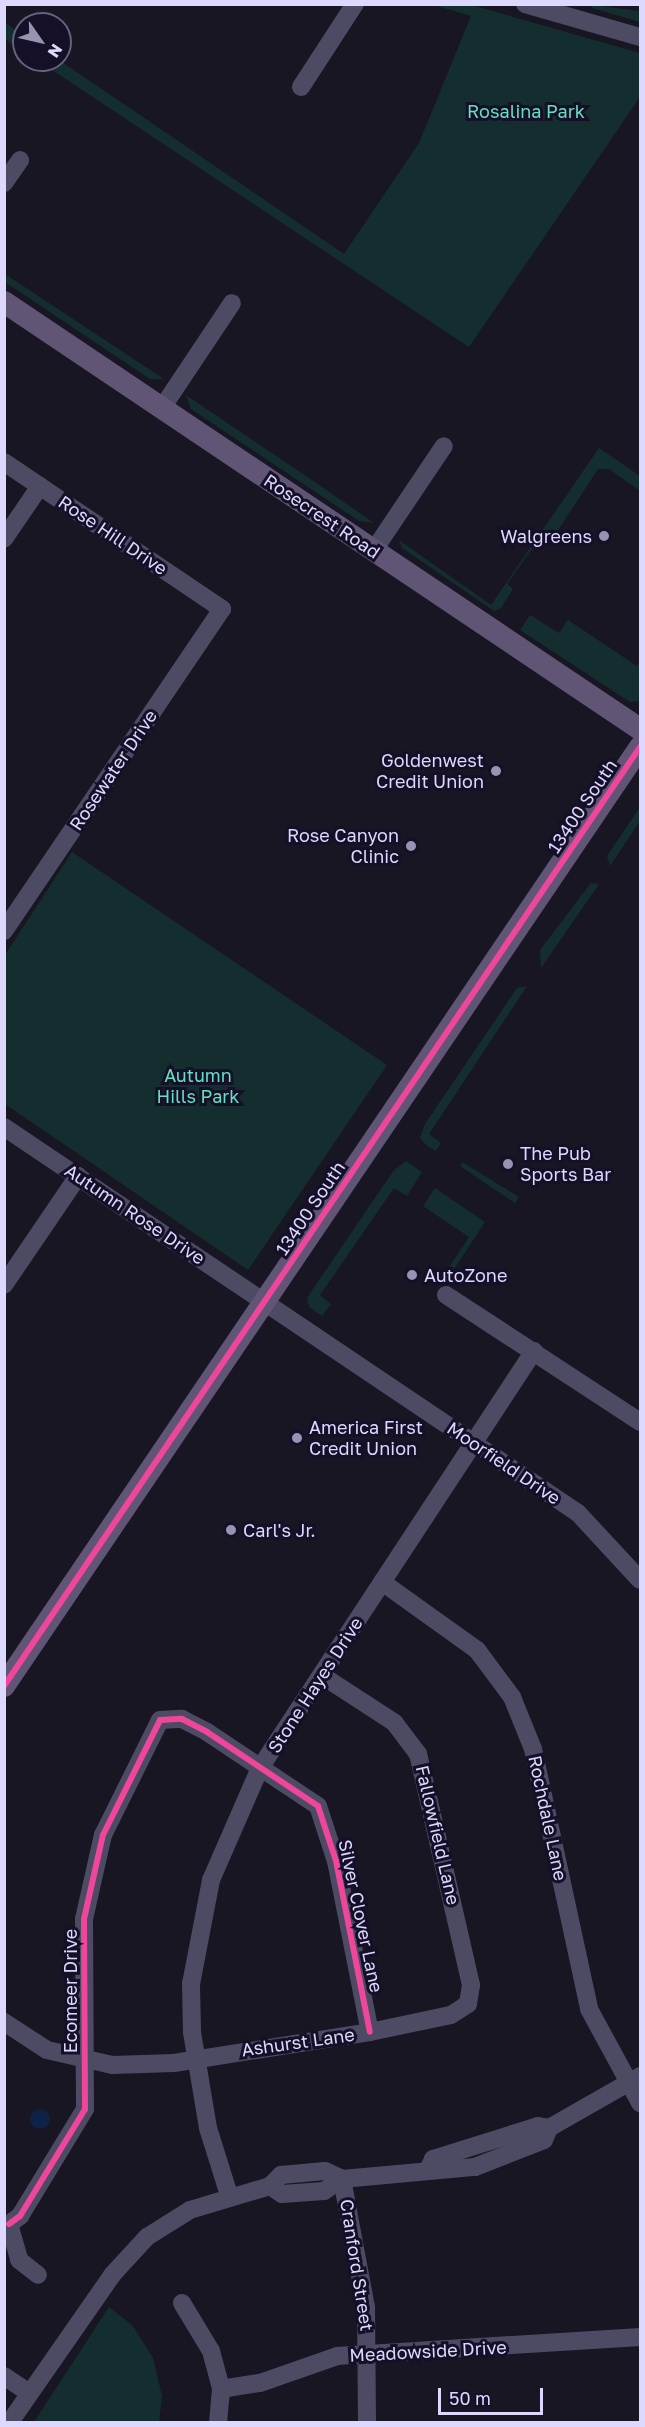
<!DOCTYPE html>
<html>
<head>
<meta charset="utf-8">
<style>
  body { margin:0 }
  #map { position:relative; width:645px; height:2427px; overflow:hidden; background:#181622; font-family:"Golos Text",sans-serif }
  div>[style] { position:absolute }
  .green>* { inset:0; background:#142e2f }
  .water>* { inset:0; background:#0e2246 }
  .round { border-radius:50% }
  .minor>* { height:18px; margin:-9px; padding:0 9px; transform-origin:9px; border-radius:9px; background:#4c4b63 }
  .major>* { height:22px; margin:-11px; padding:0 11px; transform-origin:11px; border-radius:11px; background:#605574 }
  .cycleway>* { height:6px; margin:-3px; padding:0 3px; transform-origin:3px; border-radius:3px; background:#ed469a }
  .dots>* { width:16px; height:16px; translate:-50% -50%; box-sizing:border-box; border:3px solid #151028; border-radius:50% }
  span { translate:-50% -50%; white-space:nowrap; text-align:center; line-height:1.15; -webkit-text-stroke:6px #151028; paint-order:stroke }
  .park-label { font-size:18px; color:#63dfc1 }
  .street-label { font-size:18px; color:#dcd8fe }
  .poi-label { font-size:18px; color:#dcd8fe }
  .right { translate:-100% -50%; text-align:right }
  .left { translate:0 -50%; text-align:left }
  .frame { position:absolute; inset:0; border:6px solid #dcd8fe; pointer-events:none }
  .north { position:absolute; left:12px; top:12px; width:60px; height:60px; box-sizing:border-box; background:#151028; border:2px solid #65607e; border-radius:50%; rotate:124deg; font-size:16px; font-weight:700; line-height:24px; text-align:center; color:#dcd8fe }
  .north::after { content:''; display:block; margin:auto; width:21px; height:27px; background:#9794b1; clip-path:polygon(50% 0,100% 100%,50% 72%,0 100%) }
  .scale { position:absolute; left:438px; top:2388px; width:105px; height:27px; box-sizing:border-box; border:3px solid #dcd8fe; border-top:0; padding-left:8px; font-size:18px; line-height:21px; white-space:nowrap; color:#dcd8fe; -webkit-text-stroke:4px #151028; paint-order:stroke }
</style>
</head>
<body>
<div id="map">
  <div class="green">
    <div style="clip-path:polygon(434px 5px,471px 5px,640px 53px,640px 97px,469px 347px,37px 60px,59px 60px,344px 254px,419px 143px,471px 16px)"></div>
    <div style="clip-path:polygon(592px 5px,640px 11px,640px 22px,592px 8px)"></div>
    <div style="clip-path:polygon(5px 23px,24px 36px,24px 52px,5px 39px)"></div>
    <div style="clip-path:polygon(5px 274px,164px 379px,150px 379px,5px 282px)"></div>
    <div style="clip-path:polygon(186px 395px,325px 489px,374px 523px,359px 521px,191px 409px)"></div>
    <div style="clip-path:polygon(599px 448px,640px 476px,640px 491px,609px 469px,598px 469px,551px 541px,541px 536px,507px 584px,513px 589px,501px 608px,494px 611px,402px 548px,399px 540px,491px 605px)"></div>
    <div style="clip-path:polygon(530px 615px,559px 633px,568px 620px,637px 666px,640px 662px,640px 701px,630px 702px,520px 630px)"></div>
    <div style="clip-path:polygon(640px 807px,640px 821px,610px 866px,607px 856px)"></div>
    <div style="clip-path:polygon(72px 852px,387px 1065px,248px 1270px,5px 1104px,5px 955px)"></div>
    <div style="clip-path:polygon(591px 883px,599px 884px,541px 968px,540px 950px)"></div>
    <div style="clip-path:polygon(527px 986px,429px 1134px,441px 1143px,436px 1151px,426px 1145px,420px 1138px,425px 1124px,517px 988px)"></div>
    <div style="clip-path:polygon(406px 1161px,422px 1172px,407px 1196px,394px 1188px,320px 1295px,331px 1304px,322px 1316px,309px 1307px,307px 1298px,394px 1170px)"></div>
    <div style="clip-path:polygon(462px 1162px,519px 1197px,515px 1203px,460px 1166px)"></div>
    <div style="clip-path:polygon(435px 1188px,485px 1222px,454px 1269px,450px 1266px,469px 1237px,423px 1206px)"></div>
    <div style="clip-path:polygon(109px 2307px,133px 2326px,153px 2358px,162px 2396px,159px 2422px,34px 2422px)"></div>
  </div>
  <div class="water">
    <div class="round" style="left:30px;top:2109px;width:20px;height:20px"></div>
  </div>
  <div class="minor">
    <div style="left:525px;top:4px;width:120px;rotate:16deg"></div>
    <div style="left:301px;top:87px;width:99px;rotate:-57deg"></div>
    <div style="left:4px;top:183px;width:28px;rotate:-55deg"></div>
    <div style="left:162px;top:408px;width:126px;rotate:-56.3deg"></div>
    <div style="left:4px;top:462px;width:263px;rotate:34deg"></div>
    <div style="left:222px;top:609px;width:389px;rotate:124.1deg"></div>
    <div style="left:4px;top:539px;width:64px;rotate:-55.8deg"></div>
    <div style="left:374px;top:550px;width:125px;rotate:-56.1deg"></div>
    <div style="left:4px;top:1127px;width:692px;rotate:33.92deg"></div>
    <div style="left:578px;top:1513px;width:91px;rotate:47.2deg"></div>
    <div style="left:4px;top:1285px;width:132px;rotate:-55.8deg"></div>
    <div style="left:446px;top:1295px;width:232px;rotate:33.2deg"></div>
    <div style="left:382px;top:1582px;width:117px;rotate:35.6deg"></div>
    <div style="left:477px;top:1650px;width:59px;rotate:53.3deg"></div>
    <div style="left:512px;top:1697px;width:56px;rotate:68deg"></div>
    <div style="left:533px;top:1749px;width:266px;rotate:77.8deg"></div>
    <div style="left:589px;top:2009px;width:107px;rotate:61.5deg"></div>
    <div style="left:4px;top:2022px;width:51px;rotate:33.1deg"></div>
    <div style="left:47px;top:2050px;width:67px;rotate:13deg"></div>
    <div style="left:112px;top:2065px;width:62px;rotate:-1.8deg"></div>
    <div style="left:174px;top:2063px;width:198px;rotate:-9deg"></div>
    <div style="left:370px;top:2032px;width:83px;rotate:-11.9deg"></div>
    <div style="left:451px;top:2015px;width:20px;rotate:-33deg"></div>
    <div style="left:468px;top:2004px;width:19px;rotate:-81deg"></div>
    <div style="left:471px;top:1985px;width:237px;rotate:-102.9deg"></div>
    <div style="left:418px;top:1754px;width:39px;rotate:-127deg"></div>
    <div style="left:395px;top:1723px;width:88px;rotate:-147deg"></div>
    <div style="left:429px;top:2168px;width:10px;rotate:-66deg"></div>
    <div style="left:433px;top:2159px;width:110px;rotate:-17.4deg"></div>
    <div style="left:538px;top:2126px;width:11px;rotate:10deg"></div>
    <div style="left:549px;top:2128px;width:105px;rotate:-29.7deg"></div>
    <div style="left:342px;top:2179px;width:130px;rotate:79.4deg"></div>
    <div style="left:366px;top:2307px;width:115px;rotate:89.5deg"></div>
    <div style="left:270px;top:2186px;width:14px;rotate:34deg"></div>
    <div style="left:282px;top:2194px;width:42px;rotate:-4.1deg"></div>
    <div style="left:324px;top:2191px;width:22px;rotate:-34deg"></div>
    <div style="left:342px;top:2179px;width:134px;rotate:-5.2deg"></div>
    <div style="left:475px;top:2167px;width:74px;rotate:-21.4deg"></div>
    <div style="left:544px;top:2140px;width:13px;rotate:-67deg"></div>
    <div style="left:229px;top:2195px;width:70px;rotate:-107.4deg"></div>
    <div style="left:208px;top:2128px;width:97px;rotate:-99.5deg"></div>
    <div style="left:192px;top:2032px;width:48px;rotate:-91.2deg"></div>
    <div style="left:191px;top:1984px;width:106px;rotate:-79.1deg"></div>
    <div style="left:211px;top:1880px;width:122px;rotate:-66.4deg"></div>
    <div style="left:260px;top:1768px;width:499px;rotate:-56.7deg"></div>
    <div style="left:9px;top:2224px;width:14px;rotate:-36deg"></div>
    <div style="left:20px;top:2216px;width:125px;rotate:-58.7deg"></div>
    <div style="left:85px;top:2109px;width:190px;rotate:-90.3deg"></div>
    <div style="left:84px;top:1919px;width:86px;rotate:-77.3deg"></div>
    <div style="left:103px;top:1835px;width:128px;rotate:-63.6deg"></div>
    <div style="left:160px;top:1720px;width:22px;rotate:-3deg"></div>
    <div style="left:182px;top:1719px;width:28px;rotate:27deg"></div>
    <div style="left:207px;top:1732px;width:133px;rotate:33.7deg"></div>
    <div style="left:318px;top:1806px;width:58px;rotate:71.9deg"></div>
    <div style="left:336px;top:1861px;width:174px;rotate:78.8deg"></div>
    <div style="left:9px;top:2224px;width:37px;rotate:74deg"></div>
    <div style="left:19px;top:2260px;width:24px;rotate:38deg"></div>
    <div style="left:182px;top:2303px;width:56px;rotate:58.9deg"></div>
    <div style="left:211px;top:2351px;width:39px;rotate:75deg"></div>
    <div style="left:221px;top:2389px;width:33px;rotate:95deg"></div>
    <div style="left:4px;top:2376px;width:30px;rotate:34deg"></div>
    <div style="left:221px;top:2389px;width:39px;rotate:-9deg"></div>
    <div style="left:260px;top:2383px;width:82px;rotate:-19.3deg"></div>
    <div style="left:337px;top:2356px;width:304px;rotate:-3.6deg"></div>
    <div style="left:10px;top:2422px;width:179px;rotate:-55.2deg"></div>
    <div style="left:112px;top:2275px;width:52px;rotate:-47.4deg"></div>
    <div style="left:147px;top:2237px;width:51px;rotate:-32.1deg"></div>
    <div style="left:190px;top:2210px;width:84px;rotate:-16.7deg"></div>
    <div style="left:270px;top:2186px;width:16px;rotate:-45deg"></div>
    <div style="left:281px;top:2175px;width:44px;rotate:-5.2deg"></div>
    <div style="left:325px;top:2171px;width:19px;rotate:25deg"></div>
  </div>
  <div class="major">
    <div style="left:4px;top:302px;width:766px;rotate:33.88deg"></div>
    <div style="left:4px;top:1686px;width:1134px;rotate:-55.89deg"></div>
  </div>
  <div class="cycleway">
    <div style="left:4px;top:1686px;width:1134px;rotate:-55.89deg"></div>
    <div style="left:9px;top:2224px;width:14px;rotate:-36deg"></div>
    <div style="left:20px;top:2216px;width:125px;rotate:-58.7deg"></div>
    <div style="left:85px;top:2109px;width:190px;rotate:-90.3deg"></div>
    <div style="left:84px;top:1919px;width:86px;rotate:-77.3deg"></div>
    <div style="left:103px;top:1835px;width:128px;rotate:-63.6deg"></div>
    <div style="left:160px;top:1720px;width:22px;rotate:-3deg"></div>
    <div style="left:182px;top:1719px;width:28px;rotate:27deg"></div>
    <div style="left:207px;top:1732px;width:133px;rotate:33.7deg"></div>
    <div style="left:318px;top:1806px;width:58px;rotate:71.9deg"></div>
    <div style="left:336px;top:1861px;width:174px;rotate:78.8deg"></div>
  </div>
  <div class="dots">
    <div style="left:604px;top:536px;background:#9794b1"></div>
    <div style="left:496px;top:771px;background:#9794b1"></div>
    <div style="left:411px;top:846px;background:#9794b1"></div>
    <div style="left:508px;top:1164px;background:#9794b1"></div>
    <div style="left:412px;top:1275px;background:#9794b1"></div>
    <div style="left:297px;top:1438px;background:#9794b1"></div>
    <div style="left:231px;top:1530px;background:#9794b1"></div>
  </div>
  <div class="park-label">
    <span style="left:526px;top:111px">Rosalina Park</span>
    <span style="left:198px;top:1086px">Autumn<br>Hills Park</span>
  </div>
  <div class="street-label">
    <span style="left:322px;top:516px;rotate:34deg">Rosecrest Road</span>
    <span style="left:113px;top:535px;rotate:34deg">Rose Hill Drive</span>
    <span style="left:113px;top:770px;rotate:-56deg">Rosewater Drive</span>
    <span style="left:582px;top:806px;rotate:-56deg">13400 South</span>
    <span style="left:310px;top:1208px;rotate:-56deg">13400 South</span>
    <span style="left:135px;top:1214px;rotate:34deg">Autumn Rose Drive</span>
    <span style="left:504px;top:1463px;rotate:34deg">Moorfield Drive</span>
    <span style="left:315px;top:1685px;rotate:-57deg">Stone Hayes Drive</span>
    <span style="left:548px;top:1818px;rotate:78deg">Rochdale Lane</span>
    <span style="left:438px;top:1835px;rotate:77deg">Fallowfield Lane</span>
    <span style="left:361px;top:1916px;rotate:78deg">Silver Clover Lane</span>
    <span style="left:70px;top:1991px;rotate:-90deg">Ecomeer Drive</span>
    <span style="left:298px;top:2042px;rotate:-8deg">Ashurst Lane</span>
    <span style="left:357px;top:2265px;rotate:81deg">Cranford Street</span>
    <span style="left:428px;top:2351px;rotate:-3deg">Meadowside Drive</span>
  </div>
  <div class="poi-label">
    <span class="right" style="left:592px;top:536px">Walgreens</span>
    <span class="right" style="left:484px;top:771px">Goldenwest<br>Credit Union</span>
    <span class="right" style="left:399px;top:846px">Rose Canyon<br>Clinic</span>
    <span class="left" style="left:520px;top:1164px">The Pub<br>Sports Bar</span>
    <span class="left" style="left:424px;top:1275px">AutoZone</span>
    <span class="left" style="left:309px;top:1438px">America First<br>Credit Union</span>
    <span class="left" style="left:243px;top:1530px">Carl's Jr.</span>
  </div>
  <div class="frame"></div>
  <div class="north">N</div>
  <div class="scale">50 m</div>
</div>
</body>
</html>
